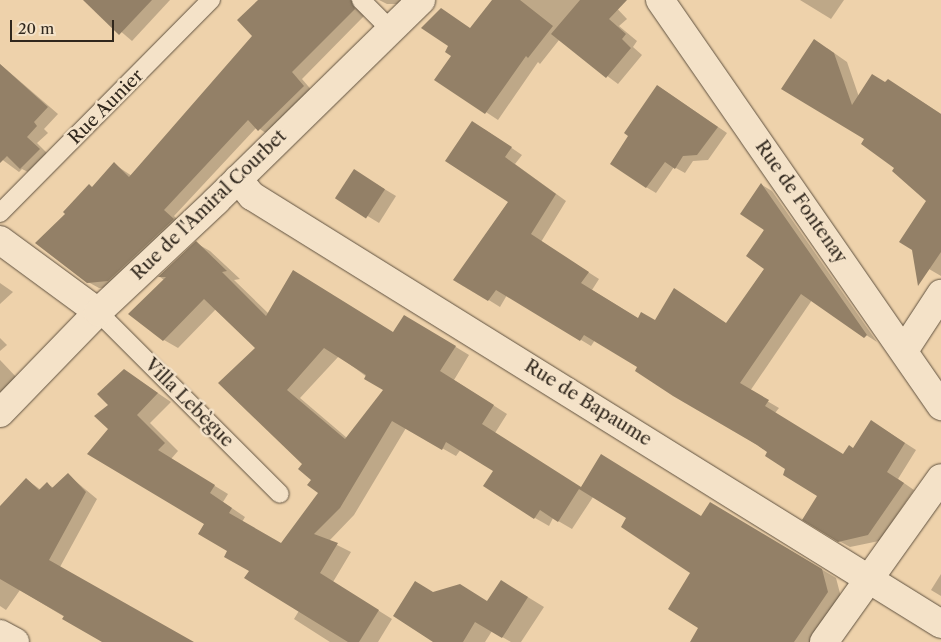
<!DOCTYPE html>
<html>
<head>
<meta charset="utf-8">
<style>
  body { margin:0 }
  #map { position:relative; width:941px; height:642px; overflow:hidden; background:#eed2ab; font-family:"Libre Caslon Text",serif }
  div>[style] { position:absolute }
  .shadow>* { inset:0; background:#0003 }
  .building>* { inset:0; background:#938067; transform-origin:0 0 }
  .roads { filter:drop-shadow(0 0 1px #605240) drop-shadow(0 0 1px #605240) }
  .service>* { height:18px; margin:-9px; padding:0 9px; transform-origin:9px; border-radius:9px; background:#f4e2c8 }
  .minor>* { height:28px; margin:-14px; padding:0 14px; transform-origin:14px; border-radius:14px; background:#f4e2c8 }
  .tertiary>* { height:28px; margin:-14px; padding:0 14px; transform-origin:14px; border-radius:14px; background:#f4e2c8 }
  span { translate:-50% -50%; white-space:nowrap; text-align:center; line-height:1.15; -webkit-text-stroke:5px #f4e2c8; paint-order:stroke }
  .street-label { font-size:18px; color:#30271d }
  .scale { position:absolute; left:10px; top:20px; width:104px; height:22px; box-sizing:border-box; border:2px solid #30271d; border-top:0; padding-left:6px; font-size:15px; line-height:18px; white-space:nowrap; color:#30271d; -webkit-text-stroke:4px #f4e2c8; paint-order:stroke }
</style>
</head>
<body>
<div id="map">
  <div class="shadow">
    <div style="clip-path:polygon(84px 0,170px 0,132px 41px)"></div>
    <div style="clip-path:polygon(259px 0,364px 0,365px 15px,302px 79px,314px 93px,270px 136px,257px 127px,174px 216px,184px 226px,119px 287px,99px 288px,88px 282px,92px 188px,114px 164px,132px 176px,254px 36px)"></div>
    <div style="clip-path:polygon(379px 0,408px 0,404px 4px,387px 4px)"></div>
    <div style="clip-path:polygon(494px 0,609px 0,627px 19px,619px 26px,637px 41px,633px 47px,642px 55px,618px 84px,559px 40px,540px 64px,538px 62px,498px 120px,436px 79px)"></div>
    <div style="clip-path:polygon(800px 0,844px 0,831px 19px)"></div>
    <div style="clip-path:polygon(827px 48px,847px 62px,859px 97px,886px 84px,901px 88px,941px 114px,941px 276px,929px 269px,927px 201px,866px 139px)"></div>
    <div style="clip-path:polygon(0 64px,58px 114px,44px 129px,48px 133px,37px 143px,50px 156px,32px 174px,22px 169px,19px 172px,0 158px)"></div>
    <div style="clip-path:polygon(658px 86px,727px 133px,708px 160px,693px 161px,685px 173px,674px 167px,656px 193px,646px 187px,630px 136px)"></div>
    <div style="clip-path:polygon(484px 129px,522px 155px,515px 164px,566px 201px,541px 242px,599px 279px,592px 290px,639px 319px,655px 322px,685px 296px,727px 324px,765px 268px,762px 185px,772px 191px,877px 342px,812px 300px,750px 391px,779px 408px,775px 413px,844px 456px,882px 428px,916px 450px,898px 479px,914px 490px,879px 541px,850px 547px,839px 541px,819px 496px,768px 452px,638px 367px,595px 340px,591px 346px,507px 295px,500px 307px,455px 279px,509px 201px)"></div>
    <div style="clip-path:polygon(366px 178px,396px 196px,379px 223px,338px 198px)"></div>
    <div style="clip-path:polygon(evenodd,196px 243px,210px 251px,240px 279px,234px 280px,269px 314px,394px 333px,418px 324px,469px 355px,454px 380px,507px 414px,495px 433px,581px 488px,702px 517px,786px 548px,836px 578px,842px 601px,813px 642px,707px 642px,700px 628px,692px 573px,628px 518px,593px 497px,572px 529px,553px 518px,549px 526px,535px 518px,495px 470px,461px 449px,456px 456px,406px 428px,354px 515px,329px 541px,351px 552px,333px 582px,392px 619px,378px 642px,330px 642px,294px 619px,300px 609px,250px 570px,110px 429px,110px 405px,124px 370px,171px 402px,150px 423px,178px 451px,171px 459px,228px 494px,223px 502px,245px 517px,242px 522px,281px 544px,320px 493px,303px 464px,257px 348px,216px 309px,178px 348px,164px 340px,164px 280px,160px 277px,196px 243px,339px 356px,384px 390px,347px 438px,300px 398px,339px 356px)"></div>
    <div style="clip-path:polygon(0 283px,13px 292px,0 304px)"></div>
    <div style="clip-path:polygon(0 338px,7px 345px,0 351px)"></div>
    <div style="clip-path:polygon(0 360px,19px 380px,0 398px)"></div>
    <div style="clip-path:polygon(68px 475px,97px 499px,60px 567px,187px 642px,106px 642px,20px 590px,6px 610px,0 606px,0 507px,27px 480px,41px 490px,47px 484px,54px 488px)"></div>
    <div style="clip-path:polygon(941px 574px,941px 596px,931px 590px)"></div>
    <div style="clip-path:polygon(518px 591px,544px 607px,521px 642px,511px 642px,492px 631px,485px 642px,436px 642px,433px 593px,488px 602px)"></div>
  </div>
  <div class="building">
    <div style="clip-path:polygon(83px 0,152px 0,119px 35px)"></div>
    <div style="clip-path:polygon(258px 0,351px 0,355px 9px,292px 72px,304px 86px,258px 131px,248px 120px,164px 210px,174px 219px,108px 281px,87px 283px,35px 243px,65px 214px,63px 212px,89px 184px,92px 187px,114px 162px,129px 177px,252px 36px,237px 20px)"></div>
    <div style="clip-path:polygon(492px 0,520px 0,553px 26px,528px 58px,526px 56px,485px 114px,434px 80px,451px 56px,445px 52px,448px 46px,421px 28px,441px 8px,470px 28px)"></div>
    <div style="clip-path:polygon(580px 0,627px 0,609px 19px,626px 34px,622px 39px,631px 48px,606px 78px,551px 34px)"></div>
    <div style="clip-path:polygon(814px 39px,834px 53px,852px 105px,872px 74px,885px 82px,888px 79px,941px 114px,941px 252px,918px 286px,912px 250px,899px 242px,926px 201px,892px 171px,894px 168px,861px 144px,864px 139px,781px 89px)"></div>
    <div style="clip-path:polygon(0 64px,48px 107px,34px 122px,37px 126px,27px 137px,40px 149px,20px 169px,7px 156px,0 163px)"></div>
    <div style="clip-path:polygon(657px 85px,718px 127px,697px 155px,683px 156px,675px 169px,665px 162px,646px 188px,610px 164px,628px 136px,624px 133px)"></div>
    <div style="clip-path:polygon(472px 121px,512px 147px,505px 157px,556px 194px,531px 234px,589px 272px,581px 283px,638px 318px,641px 312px,655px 320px,674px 288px,726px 323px,764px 269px,746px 256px,764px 230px,740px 214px,761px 183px,867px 335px,864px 338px,801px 294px,740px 383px,769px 400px,765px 406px,843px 454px,849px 445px,853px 448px,871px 420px,905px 443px,887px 472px,904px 483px,868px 535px,838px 542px,802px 520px,817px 496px,783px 475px,785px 469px,765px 456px,767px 452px,757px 445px,673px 396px,635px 371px,637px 367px,584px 335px,580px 341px,496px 290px,488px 301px,453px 280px,508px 202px,445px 161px)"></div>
    <div style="left:354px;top:169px;width:37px;height:35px;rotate:33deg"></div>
    <div style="clip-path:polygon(evenodd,196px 241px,227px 271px,222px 272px,266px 316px,293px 270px,393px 332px,404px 315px,456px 346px,440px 371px,494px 405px,482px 424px,581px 487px,601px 454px,701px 516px,710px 502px,822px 569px,828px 592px,794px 642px,690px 642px,698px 628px,668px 609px,690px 573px,621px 527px,626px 518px,579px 489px,558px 522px,540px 510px,534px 519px,483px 486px,493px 471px,446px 442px,442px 450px,392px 421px,340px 508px,314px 534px,338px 543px,320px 573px,379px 610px,359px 642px,348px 642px,244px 578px,249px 571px,224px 557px,227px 551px,198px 534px,204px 524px,87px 454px,108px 429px,94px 416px,108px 405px,97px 394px,124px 369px,158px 393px,137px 415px,165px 443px,158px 450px,215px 485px,210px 493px,232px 508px,229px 513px,281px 543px,318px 493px,307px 485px,311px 480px,298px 469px,302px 464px,218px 383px,255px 348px,204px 299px,163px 341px,128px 314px,166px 277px,158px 277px,196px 241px,324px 348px,366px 375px,364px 379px,383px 390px,345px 439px,287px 390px,324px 348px)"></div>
    <div style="clip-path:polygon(68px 473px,86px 492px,49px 560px,194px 642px,102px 642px,62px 619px,64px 616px,0 579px,0 506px,26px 478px,39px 490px,47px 482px,52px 488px)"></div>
    <div style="clip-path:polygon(501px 580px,528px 597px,502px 638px,475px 622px,463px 642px,433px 642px,393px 616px,415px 581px,433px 592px,460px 584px,487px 601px)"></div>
  </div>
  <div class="roads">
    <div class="service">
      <div style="left:361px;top:0;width:41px;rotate:45deg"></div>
      <div style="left:0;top:213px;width:300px;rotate:-45.3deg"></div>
      <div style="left:98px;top:312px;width:257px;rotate:45deg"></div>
    </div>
    <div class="minor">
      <div style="left:238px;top:179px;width:22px;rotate:51deg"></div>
      <div style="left:252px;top:196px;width:811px;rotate:31.85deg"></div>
      <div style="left:0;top:240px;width:122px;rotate:36.3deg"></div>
      <div style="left:905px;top:349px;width:66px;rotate:-56.8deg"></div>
      <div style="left:0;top:413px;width:141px;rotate:-45.9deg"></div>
      <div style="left:98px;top:312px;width:162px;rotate:-43.2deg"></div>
      <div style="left:216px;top:201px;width:287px;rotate:-44.4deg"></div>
      <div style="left:0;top:634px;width:17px;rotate:28deg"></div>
      <div style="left:824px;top:642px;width:201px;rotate:-54.5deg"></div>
    </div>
    <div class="tertiary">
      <div style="left:660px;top:0;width:494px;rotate:55.3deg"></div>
    </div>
  </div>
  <div class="street-label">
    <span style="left:106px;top:107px;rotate:-45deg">Rue Aunier</span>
    <span style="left:801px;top:202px;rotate:55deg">Rue de Fontenay</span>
    <span style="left:209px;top:205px;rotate:-44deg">Rue de l'Amiral Courbet</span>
    <span style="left:189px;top:403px;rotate:45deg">Villa Lebègue</span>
    <span style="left:588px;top:403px;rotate:32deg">Rue de Bapaume</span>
  </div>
  <div class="scale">20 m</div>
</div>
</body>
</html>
